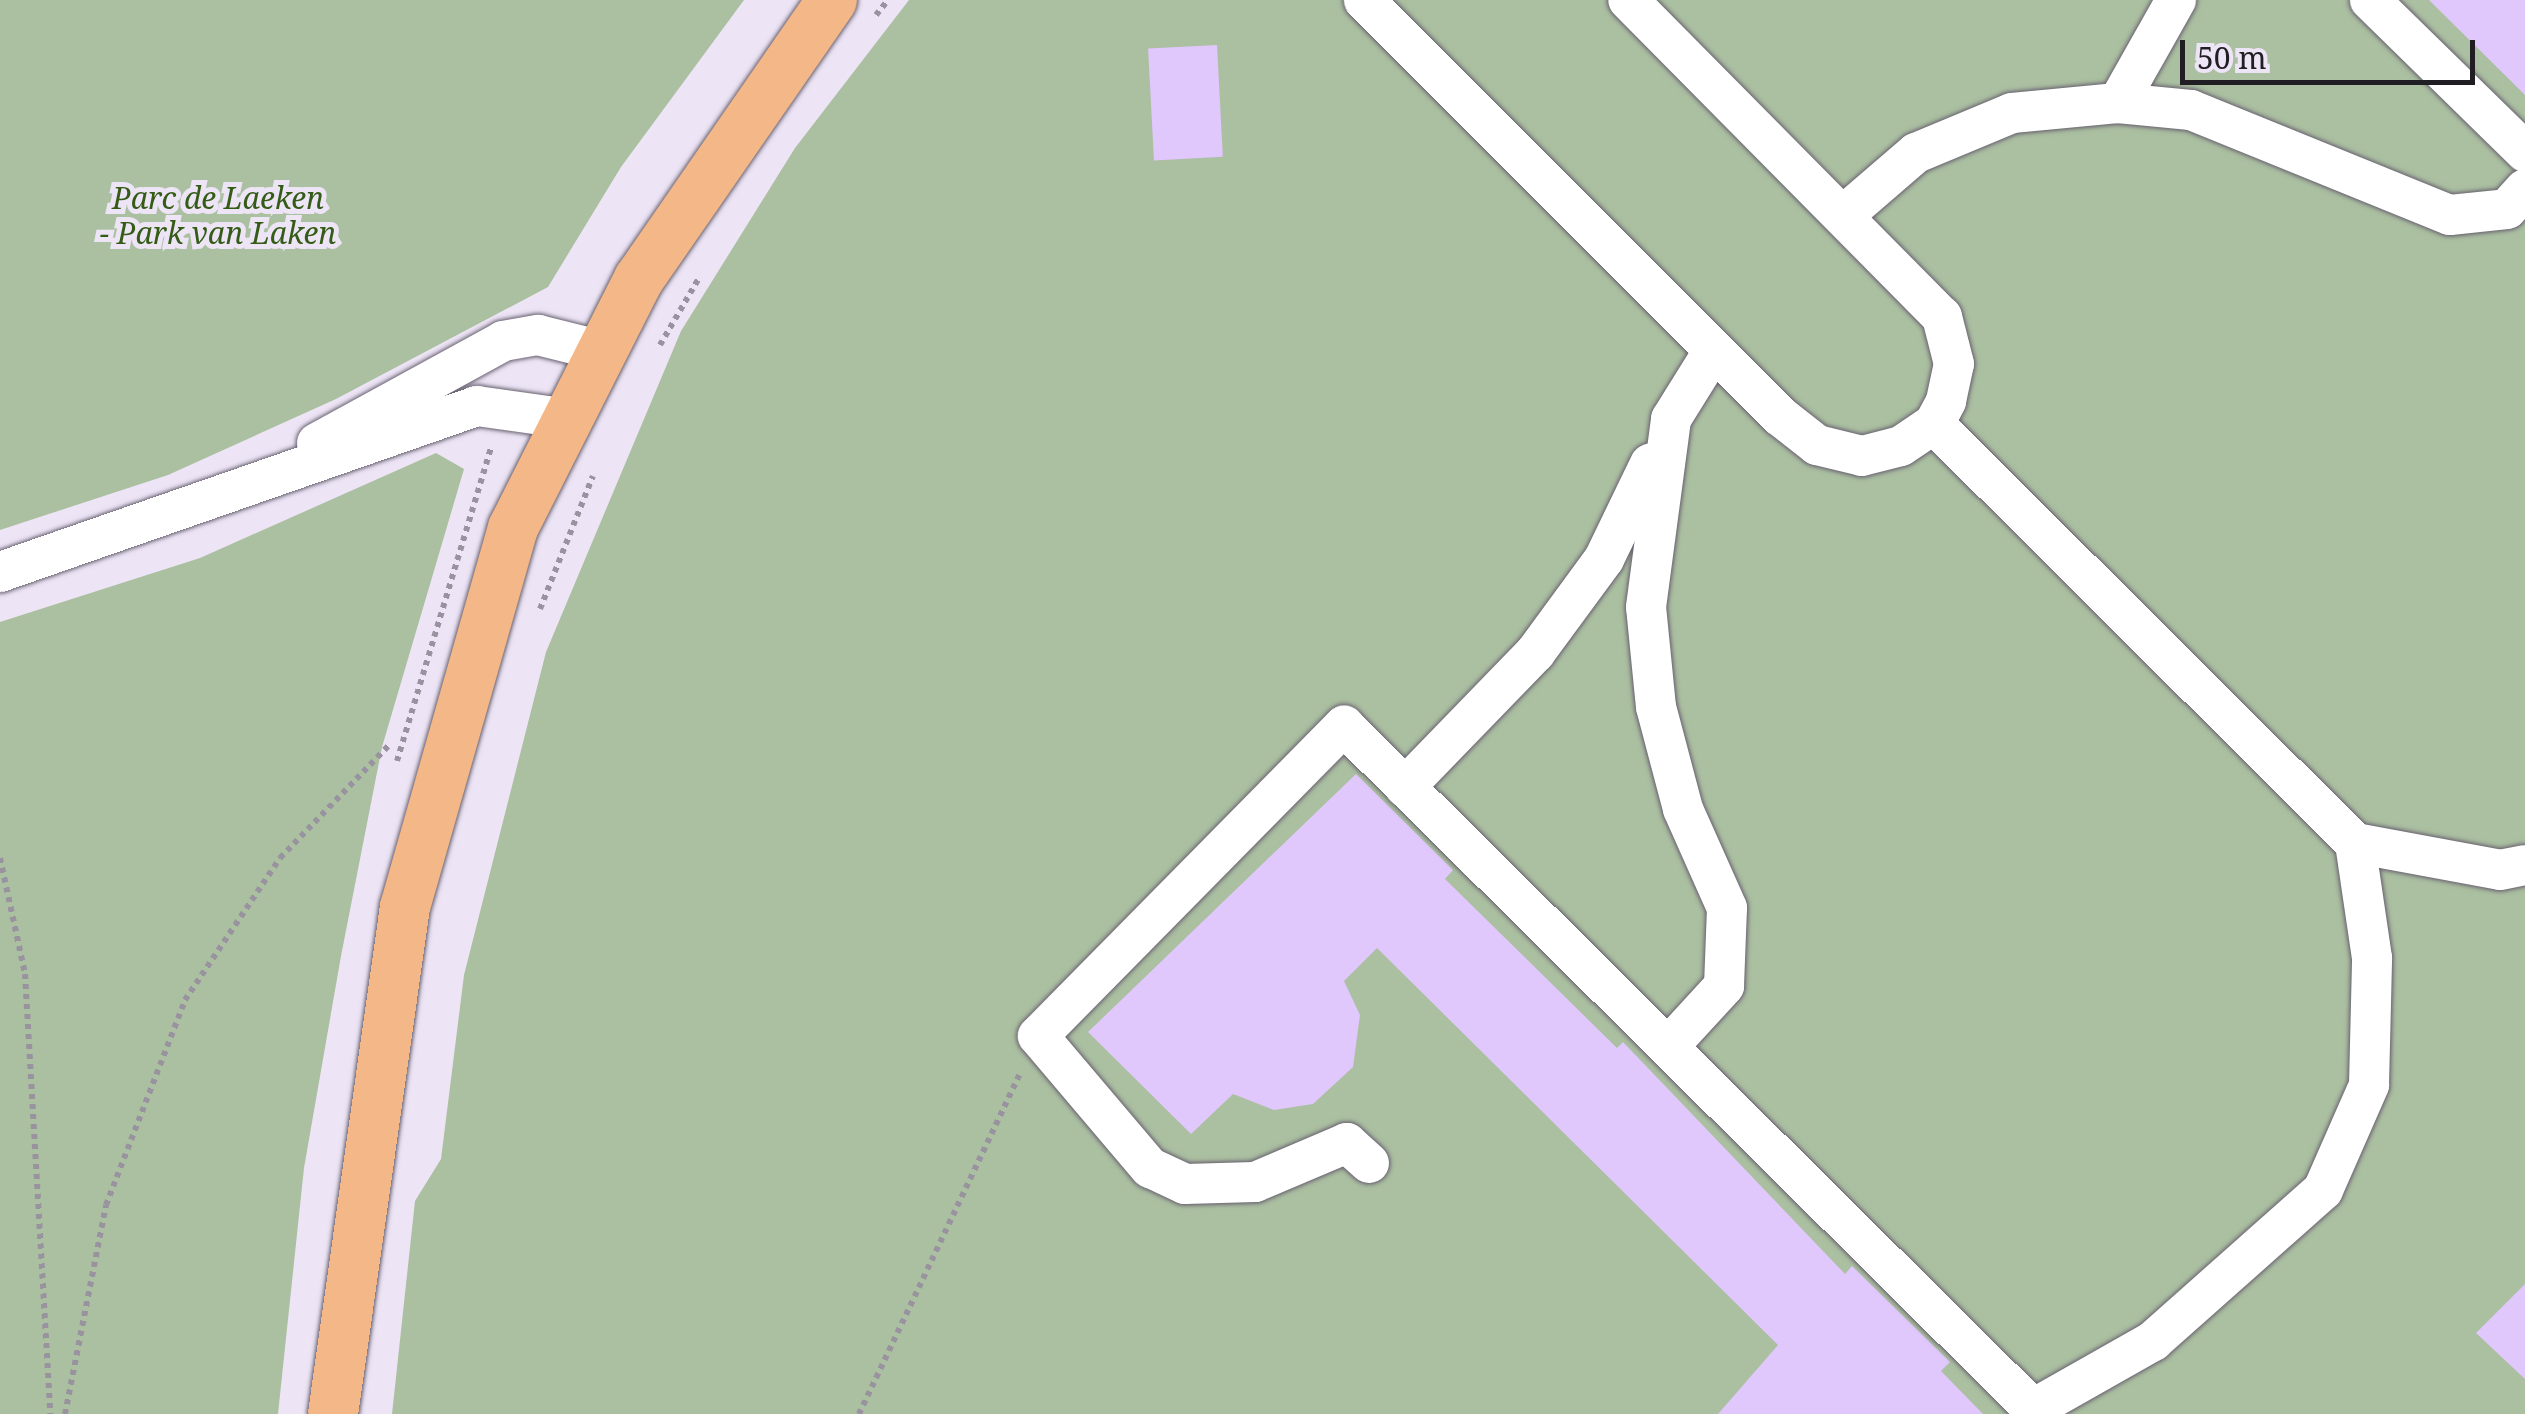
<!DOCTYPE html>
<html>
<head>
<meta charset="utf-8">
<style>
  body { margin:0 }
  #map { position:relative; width:2525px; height:1414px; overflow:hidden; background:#ede5f6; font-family:"Noto Serif",serif }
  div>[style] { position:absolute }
  .green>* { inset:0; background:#abbfa1 }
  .building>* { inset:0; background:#e0c7fc; transform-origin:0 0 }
  .path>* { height:6px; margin-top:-3px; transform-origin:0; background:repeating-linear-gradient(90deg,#9993a0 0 5px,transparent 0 10px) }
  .roads { filter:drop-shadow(0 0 2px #686170) drop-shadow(0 0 2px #686170) }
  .minor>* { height:40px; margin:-20px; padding:0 20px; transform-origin:20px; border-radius:20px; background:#fff }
  .major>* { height:50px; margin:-25px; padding:0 25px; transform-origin:25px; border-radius:25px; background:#f4b788 }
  span { translate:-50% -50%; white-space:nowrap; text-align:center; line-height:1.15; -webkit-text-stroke:10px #ede5f6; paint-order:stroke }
  .park-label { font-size:30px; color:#345c17; font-style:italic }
  .scale { position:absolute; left:2180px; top:40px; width:295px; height:45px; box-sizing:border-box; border:5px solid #201d23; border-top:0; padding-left:12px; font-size:30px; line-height:35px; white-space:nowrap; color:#201d23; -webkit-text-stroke:8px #ede5f6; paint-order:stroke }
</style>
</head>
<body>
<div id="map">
  <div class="green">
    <div style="clip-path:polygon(0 0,744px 0,621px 167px,548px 287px,336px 399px,168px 475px,0 530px)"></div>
    <div style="clip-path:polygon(909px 0,2525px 0,2525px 1414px,392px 1414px,415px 1201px,441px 1159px,464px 975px,546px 652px,681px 331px,795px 148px)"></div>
    <div style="clip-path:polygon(436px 453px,464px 469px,382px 747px,341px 956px,304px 1168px,278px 1414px,0 1414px,0 622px,200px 558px)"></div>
  </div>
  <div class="building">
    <div style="clip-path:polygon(2429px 0,2525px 0,2525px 95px)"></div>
    <div style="left:1217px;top:45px;width:112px;height:69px;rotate:87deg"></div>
    <div style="clip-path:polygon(1356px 774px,1453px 870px,1445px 879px,1617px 1048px,1623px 1042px,1845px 1274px,1852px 1266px,1950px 1362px,1941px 1371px,1983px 1414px,1718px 1414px,1778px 1345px,1377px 948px,1344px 981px,1360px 1015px,1353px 1067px,1313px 1104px,1274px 1110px,1233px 1094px,1191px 1134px,1088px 1032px)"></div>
    <div style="clip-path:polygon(2525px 1284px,2525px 1379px,2476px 1333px)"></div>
  </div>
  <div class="path">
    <div style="left:876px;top:15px;width:19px;rotate:-51deg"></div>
    <div style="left:660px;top:345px;width:78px;rotate:-59.8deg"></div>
    <div style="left:540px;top:609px;width:143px;rotate:-68.3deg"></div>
    <div style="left:397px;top:761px;width:327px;rotate:-73.3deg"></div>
    <div style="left:0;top:858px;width:119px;rotate:77.8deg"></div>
    <div style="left:25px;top:974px;width:441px;rotate:86.7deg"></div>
    <div style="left:65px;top:1414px;width:213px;rotate:-78.9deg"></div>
    <div style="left:106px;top:1205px;width:220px;rotate:-68.9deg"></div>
    <div style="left:185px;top:1000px;width:171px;rotate:-56.2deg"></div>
    <div style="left:280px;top:858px;width:157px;rotate:-46deg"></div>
    <div style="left:859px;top:1414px;width:378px;rotate:-64.7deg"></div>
  </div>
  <div class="roads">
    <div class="minor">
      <div style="left:1364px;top:0;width:588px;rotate:45deg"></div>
      <div style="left:1780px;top:416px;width:47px;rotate:38.1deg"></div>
      <div style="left:1817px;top:445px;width:46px;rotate:13.7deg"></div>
      <div style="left:1862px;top:456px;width:40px;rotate:-14.4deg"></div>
      <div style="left:1901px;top:446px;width:40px;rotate:-34deg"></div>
      <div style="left:1934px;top:424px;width:26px;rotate:-62deg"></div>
      <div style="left:1946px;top:401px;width:38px;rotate:-78deg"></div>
      <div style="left:1954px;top:364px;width:49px;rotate:-104.3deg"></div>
      <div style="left:1942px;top:317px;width:446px;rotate:-134.7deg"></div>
      <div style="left:2370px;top:0;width:217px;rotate:44.4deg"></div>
      <div style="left:2118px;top:103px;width:118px;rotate:-60.6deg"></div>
      <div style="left:1845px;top:214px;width:94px;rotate:-40.7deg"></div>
      <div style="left:1916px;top:153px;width:104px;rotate:-22.6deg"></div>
      <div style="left:2012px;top:113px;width:106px;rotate:-5.4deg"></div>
      <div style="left:2118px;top:103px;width:73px;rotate:5.5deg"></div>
      <div style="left:2191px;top:110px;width:279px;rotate:22.1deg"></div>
      <div style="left:2450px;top:215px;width:57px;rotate:-6deg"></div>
      <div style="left:2507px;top:209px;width:27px;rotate:-48deg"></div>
      <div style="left:1934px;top:424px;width:594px;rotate:44.86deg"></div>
      <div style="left:2355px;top:843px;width:147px;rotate:10.5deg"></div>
      <div style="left:2500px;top:870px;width:25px;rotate:-11deg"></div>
      <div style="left:317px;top:443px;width:212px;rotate:-28.7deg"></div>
      <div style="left:503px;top:341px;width:36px;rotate:-10deg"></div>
      <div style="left:538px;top:335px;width:62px;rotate:14deg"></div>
      <div style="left:0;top:572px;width:505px;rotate:-19.19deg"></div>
      <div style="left:477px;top:406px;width:86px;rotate:8deg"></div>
      <div style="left:1405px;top:787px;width:187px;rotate:-45.9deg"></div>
      <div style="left:1535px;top:653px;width:117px;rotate:-53.7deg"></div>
      <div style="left:1604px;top:559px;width:106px;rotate:-64.2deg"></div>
      <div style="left:1668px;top:1047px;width:83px;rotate:-47.4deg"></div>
      <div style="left:1724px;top:986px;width:78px;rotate:-87.8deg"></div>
      <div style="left:1727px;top:908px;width:108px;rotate:-114deg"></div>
      <div style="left:1683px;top:809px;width:106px;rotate:-104.8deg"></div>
      <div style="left:1656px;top:707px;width:100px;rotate:-95.7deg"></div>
      <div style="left:1646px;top:607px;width:190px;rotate:-82.4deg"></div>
      <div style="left:1671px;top:419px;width:81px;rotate:-58.1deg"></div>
      <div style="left:1369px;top:1163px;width:30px;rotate:-138deg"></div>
      <div style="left:1347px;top:1143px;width:100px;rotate:157deg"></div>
      <div style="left:1255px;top:1182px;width:70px;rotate:178.4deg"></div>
      <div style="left:1185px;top:1184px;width:38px;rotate:-155deg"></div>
      <div style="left:1150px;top:1168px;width:173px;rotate:-130.3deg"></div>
      <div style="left:1038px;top:1036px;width:436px;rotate:-45.4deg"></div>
      <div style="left:1344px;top:726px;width:970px;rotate:44.75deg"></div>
      <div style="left:2033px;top:1409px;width:138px;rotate:-29.5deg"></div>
      <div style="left:2153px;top:1341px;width:227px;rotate:-41.6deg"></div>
      <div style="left:2323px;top:1190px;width:115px;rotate:-66.3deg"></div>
      <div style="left:2369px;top:1085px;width:127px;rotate:-88.6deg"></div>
      <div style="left:2372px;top:958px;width:116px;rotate:-98.4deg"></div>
    </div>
    <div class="major">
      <div style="left:333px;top:1414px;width:512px;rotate:-81.92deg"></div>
      <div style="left:405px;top:907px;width:394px;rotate:-74.1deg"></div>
      <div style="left:513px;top:528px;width:279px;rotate:-63.2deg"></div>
      <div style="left:639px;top:279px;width:339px;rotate:-55.3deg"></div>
    </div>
  </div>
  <div class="park-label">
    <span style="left:218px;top:215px">Parc de Laeken<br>- Park van Laken</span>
  </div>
  <div class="scale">50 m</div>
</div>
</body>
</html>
